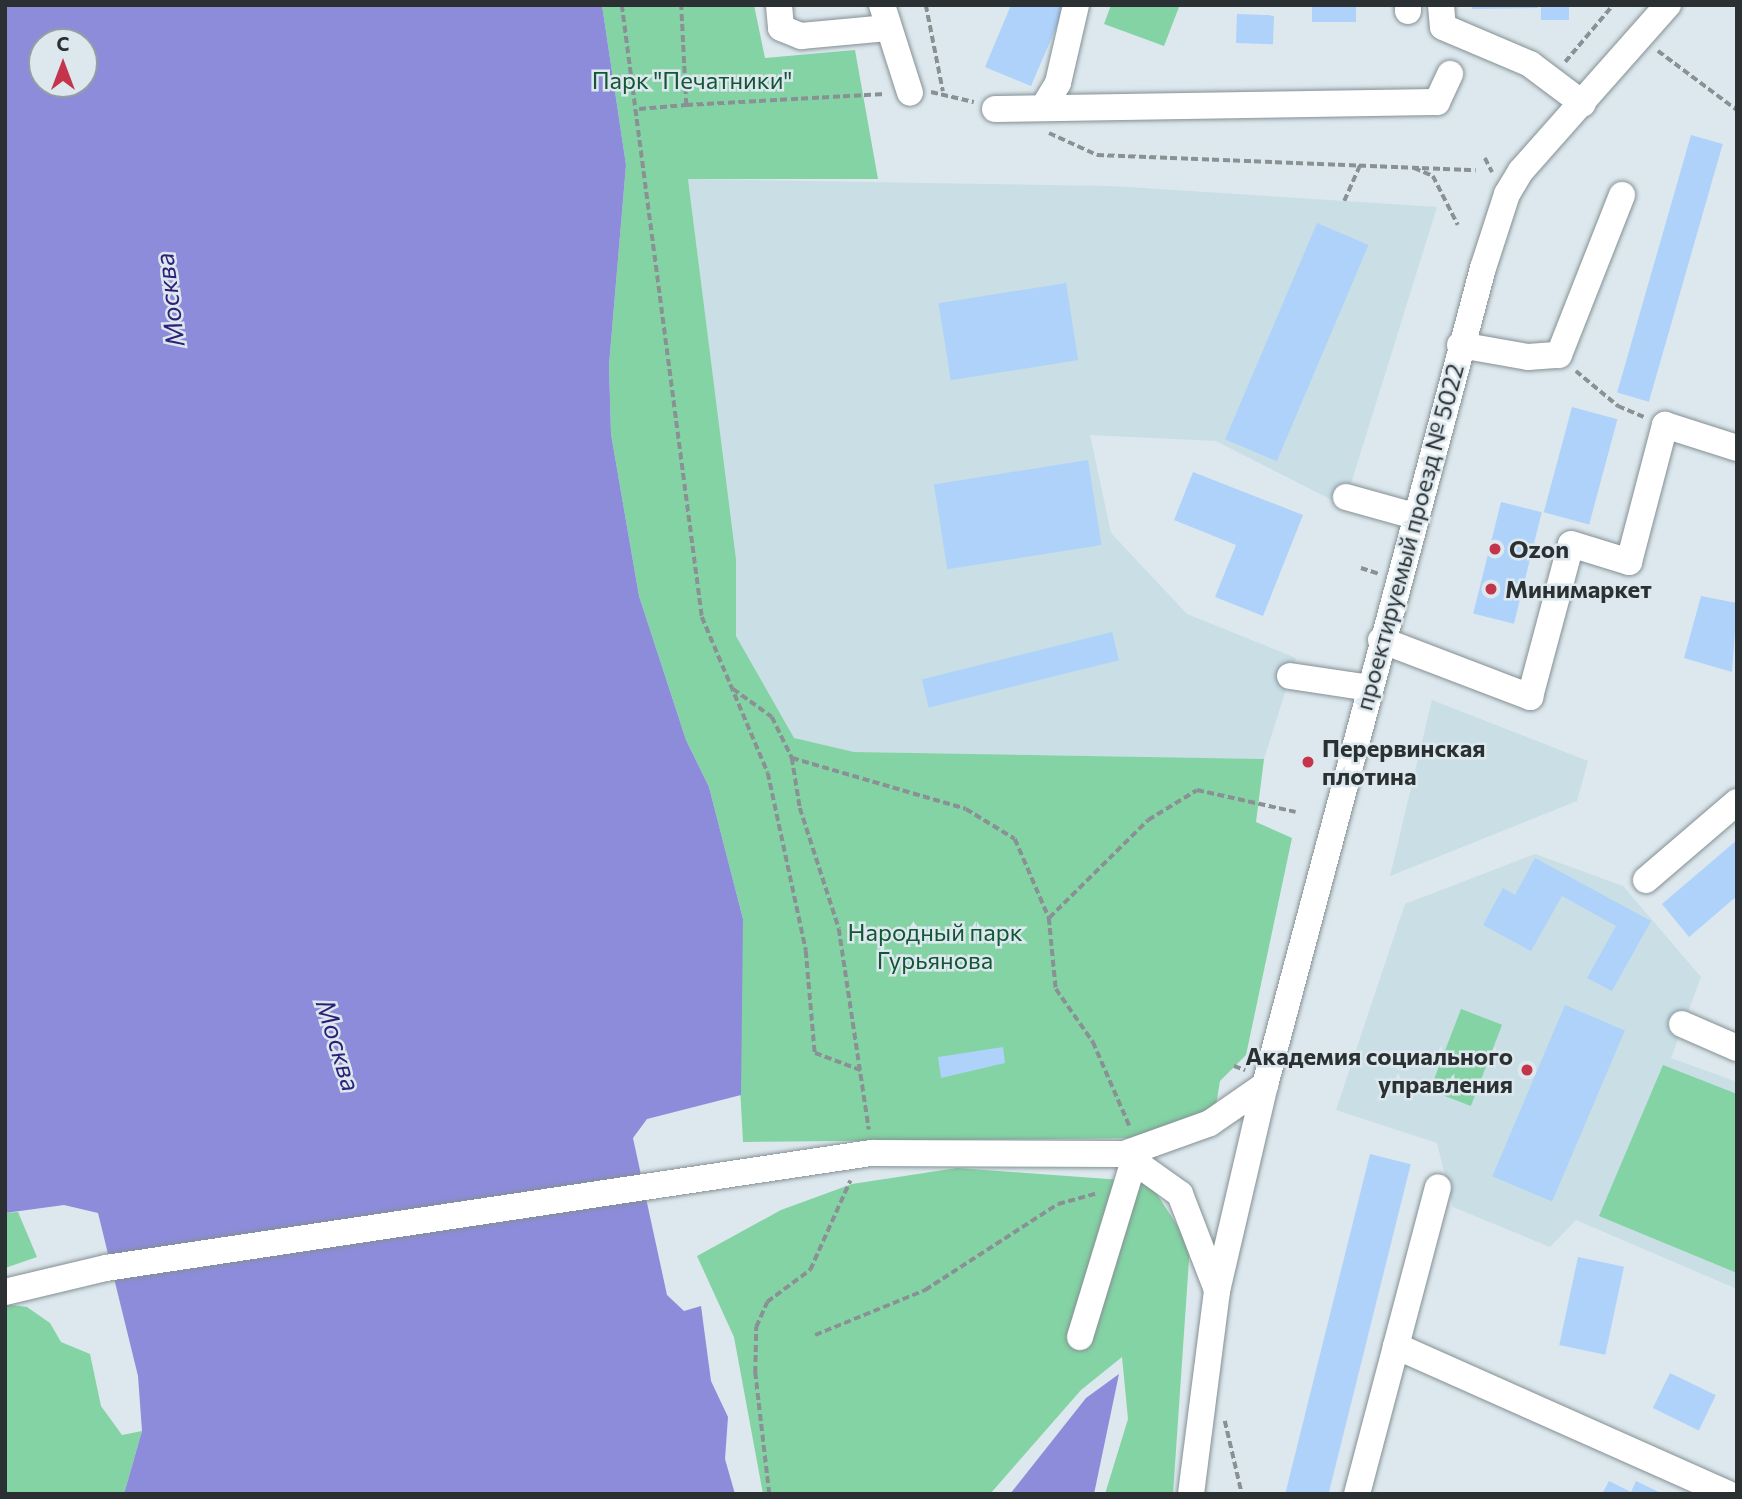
<!DOCTYPE html>
<html>
<head>
<meta charset="utf-8">
<style>
  body { margin:0 }
  #map { position:relative; width:1742px; height:1499px; overflow:hidden; background:#dce8ed; font-family:Commissioner,sans-serif }
  div>[style] { position:absolute }
  .built>* { inset:0; background:#c9dee5 }
  .green>* { inset:0; background:#84d3a4; transform-origin:0 0 }
  .water>* { inset:0; background:#8c8cda }
  .building>* { inset:0; background:#aed2fa; transform-origin:0 0 }
  .path>* { height:3.5px; margin-top:-1.75px; transform-origin:0; background:repeating-linear-gradient(90deg,#899195 0 7px,transparent 0 10.5px) }
  .roads { filter:drop-shadow(0 0 2px #849094) drop-shadow(0 0 2px #849094) }
  .minor>* { height:26px; margin:-13px; padding:0 13px; transform-origin:13px; border-radius:13px; background:#fff }
  .dots>* { width:19px; height:19px; translate:-50% -50%; box-sizing:border-box; border:4px solid #dce8ed; border-radius:50% }
  span { translate:-50% -50%; white-space:nowrap; text-align:center; line-height:1.15; -webkit-text-stroke:5px #dce8ed; paint-order:stroke }
  .park-label { font-size:24px; color:#125635 }
  .street-label { font-size:24px; color:#2b3032 }
  .poi-label { font-size:24px; color:#2b3032; font-weight:700 }
  .left { translate:0 -50%; text-align:left }
  .right { translate:-100% -50%; text-align:right }
  .water-label { font-size:26px; color:#2e1e78; font-style:italic }
  .frame { position:absolute; inset:0; border:7px solid #2b3032; pointer-events:none }
  .north { position:absolute; left:28px; top:28px; width:70px; height:70px; box-sizing:border-box; background:#dce8ed; border:2px solid #959ea2; border-radius:50%; rotate:0deg; font-size:19px; font-weight:700; line-height:28px; text-align:center; color:#2b3032 }
  .north::after { content:''; display:block; margin:auto; width:24px; height:32px; background:#c4344a; clip-path:polygon(50% 0,100% 100%,50% 72%,0 100%) }
</style>
</head>
<body>
<div id="map">
  <div class="built">
    <div style="clip-path:polygon(688px 179px,1111px 186px,1437px 207px,1344px 506px,1216px 441px,1090px 435px,1111px 533px,1187px 614px,1296px 658px,1264px 759px,854px 752px,792px 738px,736px 636px,736px 559px)"></div>
    <div style="clip-path:polygon(1432px 700px,1588px 761px,1577px 801px,1390px 876px)"></div>
    <div style="clip-path:polygon(1535px 854px,1623px 886px,1701px 977px,1671px 1058px,1737px 1082px,1737px 1289px,1576px 1220px,1550px 1247px,1453px 1207px,1437px 1143px,1336px 1110px,1405px 904px)"></div>
  </div>
  <div class="green">
    <div style="clip-path:polygon(602px 5px,754px 5px,765px 58px,855px 50px,878px 179px,688px 179px,736px 559px,736px 636px,794px 738px,854px 752px,1264px 759px,1256px 822px,1292px 838px,1246px 1055px,1220px 1081px,1216px 1105px,1158px 1138px,743px 1142px,737px 1031px,743px 919px,709px 787px,686px 740px,639px 596px,611px 434px,609px 365px,626px 165px)"></div>
    <div style="clip-path:polygon(1111px 5px,1175px 5px,1179px 7px,1164px 46px,1104px 24px)"></div>
    <div style="left:1461px;top:1009px;width:44px;height:87px;rotate:21deg"></div>
    <div style="clip-path:polygon(1663px 1065px,1737px 1094px,1737px 1273px,1599px 1216px)"></div>
    <div style="clip-path:polygon(957px 1168px,1149px 1182px,1190px 1245px,1173px 1494px,1105px 1494px,1128px 1419px,1122px 1357px,1081px 1390px,990px 1494px,763px 1494px,734px 1337px,697px 1256px,781px 1210px,852px 1184px)"></div>
    <div style="clip-path:polygon(18px 1212px,37px 1257px,5px 1268px,5px 1213px)"></div>
    <div style="clip-path:polygon(5px 1304px,27px 1307px,50px 1323px,61px 1342px,90px 1354px,101px 1406px,122px 1435px,142px 1431px,124px 1494px,5px 1494px)"></div>
  </div>
  <div class="water">
    <div style="clip-path:polygon(evenodd,5px 5px,602px 5px,626px 165px,609px 365px,611px 434px,639px 596px,686px 740px,709px 787px,743px 919px,741px 1095px,647px 1119px,633px 1138px,667px 1295px,684px 1311px,701px 1306px,711px 1381px,728px 1417px,725px 1459px,735px 1494px,124px 1494px,142px 1431px,138px 1376px,98px 1213px,64px 1205px,5px 1213px,5px 5px,42px 42px,84px 42px,84px 84px,42px 84px,42px 42px)"></div>
    <div style="clip-path:polygon(1119px 1374px,1094px 1494px,1010px 1494px,1086px 1398px)"></div>
  </div>
  <div class="building">
    <div style="clip-path:polygon(1011px 5px,1065px 7px,1031px 86px,985px 67px)"></div>
    <div style="left:1312px;top:5px;width:44px;height:17px"></div>
    <div style="clip-path:polygon(1472px 5px,1538px 5px,1538px 8px,1472px 9px)"></div>
    <div style="left:1541px;top:5px;width:28px;height:15px"></div>
    <div style="left:1237px;top:14px;width:37px;height:29px;rotate:2deg"></div>
    <div style="left:1691px;top:135px;width:33px;height:268px;rotate:16deg"></div>
    <div style="left:1317px;top:223px;width:56px;height:235px;rotate:23deg"></div>
    <div style="left:1066px;top:283px;width:78px;height:129px;rotate:81deg"></div>
    <div style="left:1572px;top:407px;width:47px;height:109px;rotate:15deg"></div>
    <div style="left:1088px;top:460px;width:86px;height:156px;rotate:81deg"></div>
    <div style="clip-path:polygon(1193px 472px,1303px 515px,1263px 616px,1215px 597px,1236px 545px,1174px 520px)"></div>
    <div style="left:1501px;top:502px;width:42px;height:115px;rotate:14deg"></div>
    <div style="clip-path:polygon(1701px 596px,1737px 603px,1732px 672px,1684px 658px)"></div>
    <div style="left:1112px;top:632px;width:29px;height:196px;rotate:76deg"></div>
    <div style="clip-path:polygon(1737px 840px,1737px 896px,1689px 937px,1662px 904px)"></div>
    <div style="clip-path:polygon(1535px 858px,1651px 921px,1612px 991px,1587px 978px,1616px 926px,1562px 896px,1531px 951px,1483px 925px,1503px 888px,1515px 895px)"></div>
    <div style="left:1565px;top:1005px;width:65px;height:186px;rotate:23deg"></div>
    <div style="clip-path:polygon(1003px 1047px,1005px 1063px,941px 1078px,938px 1057px)"></div>
    <div style="left:1370px;top:1154px;width:42px;height:351px;rotate:14deg"></div>
    <div style="left:1578px;top:1257px;width:47px;height:90px;rotate:12deg"></div>
    <div style="left:1670px;top:1373px;width:51px;height:39px;rotate:26deg"></div>
    <div style="clip-path:polygon(1609px 1481px,1631px 1492px,1636px 1481px,1663px 1494px,1602px 1494px)"></div>
  </div>
  <div class="path">
    <div style="left:622px;top:5px;width:617px;rotate:82.55deg"></div>
    <div style="left:702px;top:617px;width:169px;rotate:67.1deg"></div>
    <div style="left:768px;top:773px;width:182px;rotate:77.9deg"></div>
    <div style="left:806px;top:951px;width:102px;rotate:85deg"></div>
    <div style="left:815px;top:1053px;width:51px;rotate:20.6deg"></div>
    <div style="left:926px;top:5px;width:88px;rotate:78.8deg"></div>
    <div style="left:1658px;top:51px;width:99px;rotate:36.8deg"></div>
    <div style="left:1565px;top:62px;width:75px;rotate:-49.9deg"></div>
    <div style="left:931px;top:92px;width:44px;rotate:13.1deg"></div>
    <div style="left:686px;top:105px;width:199px;rotate:-3.2deg"></div>
    <div style="left:639px;top:109px;width:47px;rotate:-4.9deg"></div>
    <div style="left:686px;top:105px;width:100px;rotate:-92.9deg"></div>
    <div style="left:1049px;top:133px;width:53px;rotate:24.6deg"></div>
    <div style="left:1097px;top:155px;width:379px;rotate:2.3deg"></div>
    <div style="left:1485px;top:158px;width:16px;rotate:63deg"></div>
    <div style="left:1414px;top:168px;width:21px;rotate:23deg"></div>
    <div style="left:1433px;top:176px;width:55px;rotate:63deg"></div>
    <div style="left:1344px;top:201px;width:39px;rotate:-66deg"></div>
    <div style="left:1576px;top:371px;width:55px;rotate:39.8deg"></div>
    <div style="left:1618px;top:406px;width:28px;rotate:23deg"></div>
    <div style="left:1361px;top:568px;width:19px;rotate:18deg"></div>
    <div style="left:733px;top:689px;width:48px;rotate:35.7deg"></div>
    <div style="left:772px;top:717px;width:46px;rotate:64deg"></div>
    <div style="left:792px;top:758px;width:51px;rotate:80.9deg"></div>
    <div style="left:800px;top:808px;width:127px;rotate:72.1deg"></div>
    <div style="left:839px;top:929px;width:203px;rotate:81.5deg"></div>
    <div style="left:792px;top:758px;width:181px;rotate:16.3deg"></div>
    <div style="left:966px;top:809px;width:57px;rotate:31.5deg"></div>
    <div style="left:1015px;top:839px;width:86px;rotate:66.7deg"></div>
    <div style="left:1049px;top:918px;width:71px;rotate:84.4deg"></div>
    <div style="left:1056px;top:989px;width:65px;rotate:55.1deg"></div>
    <div style="left:1093px;top:1042px;width:93px;rotate:66.5deg"></div>
    <div style="left:1049px;top:918px;width:139px;rotate:-44.7deg"></div>
    <div style="left:1148px;top:820px;width:57px;rotate:-31.5deg"></div>
    <div style="left:1197px;top:790px;width:101px;rotate:12.5deg"></div>
    <div style="left:1234px;top:1066px;width:12px;rotate:20deg"></div>
    <div style="left:815px;top:1335px;width:119px;rotate:-22.2deg"></div>
    <div style="left:925px;top:1290px;width:158px;rotate:-32.9deg"></div>
    <div style="left:1058px;top:1204px;width:41px;rotate:-15.4deg"></div>
    <div style="left:1225px;top:1421px;width:75px;rotate:76.9deg"></div>
    <div style="left:769px;top:1494px;width:122px;rotate:-96.6deg"></div>
    <div style="left:755px;top:1373px;width:46px;rotate:-88.8deg"></div>
    <div style="left:756px;top:1327px;width:27px;rotate:-66deg"></div>
    <div style="left:767px;top:1302px;width:54px;rotate:-36.7deg"></div>
    <div style="left:810px;top:1270px;width:98px;rotate:-65.8deg"></div>
  </div>
  <div class="roads">
    <div class="minor">
      <div style="left:779px;top:5px;width:23px;rotate:85deg"></div>
      <div style="left:781px;top:28px;width:22px;rotate:22deg"></div>
      <div style="left:801px;top:36px;width:87px;rotate:-5.3deg"></div>
      <div style="left:882px;top:5px;width:92px;rotate:72.3deg"></div>
      <div style="left:1441px;top:5px;width:22px;rotate:85deg"></div>
      <div style="left:1443px;top:27px;width:95px;rotate:23deg"></div>
      <div style="left:1530px;top:64px;width:66px;rotate:37deg"></div>
      <div style="left:1408px;top:11px;width:6px;rotate:-90deg"></div>
      <div style="left:1043px;top:108px;width:29px;rotate:-59deg"></div>
      <div style="left:1058px;top:83px;width:80px;rotate:-77deg"></div>
      <div style="left:995px;top:109px;width:442px;rotate:-0.9deg"></div>
      <div style="left:1437px;top:102px;width:31px;rotate:-65deg"></div>
      <div style="left:1460px;top:345px;width:69px;rotate:10deg"></div>
      <div style="left:1528px;top:357px;width:31px;rotate:-4deg"></div>
      <div style="left:1559px;top:355px;width:172px;rotate:-68.5deg"></div>
      <div style="left:1346px;top:497px;width:71px;rotate:15.6deg"></div>
      <div style="left:1381px;top:640px;width:160px;rotate:20.9deg"></div>
      <div style="left:1530px;top:697px;width:158px;rotate:-75deg"></div>
      <div style="left:1571px;top:544px;width:61px;rotate:17.2deg"></div>
      <div style="left:1629px;top:562px;width:142px;rotate:-75.3deg"></div>
      <div style="left:1665px;top:425px;width:76px;rotate:17.7deg"></div>
      <div style="left:1290px;top:676px;width:80px;rotate:8.6deg"></div>
      <div style="left:1646px;top:880px;width:120px;rotate:-40.6deg"></div>
      <div style="left:1682px;top:1024px;width:60px;rotate:23.6deg"></div>
      <div style="left:1124px;top:1154px;width:69px;rotate:35.5deg"></div>
      <div style="left:1180px;top:1194px;width:103px;rotate:68.9deg"></div>
      <div style="left:5px;top:1292px;width:104px;rotate:-13.4deg"></div>
      <div style="left:106px;top:1268px;width:774px;rotate:-8.55deg"></div>
      <div style="left:871px;top:1153px;width:253px;rotate:0.2deg"></div>
      <div style="left:1124px;top:1154px;width:91px;rotate:-19.8deg"></div>
      <div style="left:1210px;top:1123px;width:67px;rotate:-34.6deg"></div>
      <div style="left:1080px;top:1337px;width:185px;rotate:-73deg"></div>
      <div style="left:1396px;top:1346px;width:164px;rotate:-75.2deg"></div>
      <div style="left:1191px;top:1494px;width:205px;rotate:-82.7deg"></div>
      <div style="left:1217px;top:1291px;width:212px;rotate:-76.9deg"></div>
      <div style="left:1265px;top:1085px;width:846px;rotate:-75.06deg"></div>
      <div style="left:1483px;top:268px;width:78px;rotate:-72deg"></div>
      <div style="left:1507px;top:194px;width:27px;rotate:-59deg"></div>
      <div style="left:1521px;top:171px;width:222px;rotate:-48.5deg"></div>
      <div style="left:1357px;top:1494px;width:153px;rotate:-75.2deg"></div>
      <div style="left:1396px;top:1346px;width:363px;rotate:24deg"></div>
    </div>
  </div>
  <div class="dots">
    <div style="left:1495px;top:549px;background:#c4344a"></div>
    <div style="left:1491px;top:589px;background:#c4344a"></div>
    <div style="left:1308px;top:762px;background:#c4344a"></div>
    <div style="left:1527px;top:1070px;background:#c4344a"></div>
  </div>
  <div class="park-label">
    <span style="left:692px;top:80px">Парк "Печатники"</span>
    <span style="left:935px;top:946px">Народный парк<br>Гурьянова</span>
  </div>
  <div class="street-label">
    <span style="left:1409px;top:537px;rotate:-75deg">проектируемый проезд № 5022</span>
  </div>
  <div class="poi-label">
    <span class="left" style="left:1509px;top:549px">Ozon</span>
    <span class="left" style="left:1505px;top:589px">Минимаркет</span>
    <span class="left" style="left:1322px;top:762px">Перервинская<br>плотина</span>
    <span class="right" style="left:1513px;top:1070px">Академия социального<br>управления</span>
  </div>
  <div class="water-label">
    <span style="left:169px;top:300px;rotate:-97deg">Москва</span>
    <span style="left:339px;top:1045px;rotate:73deg">Москва</span>
  </div>
  <div class="frame"></div>
  <div class="north">С</div>
</div>
</body>
</html>
